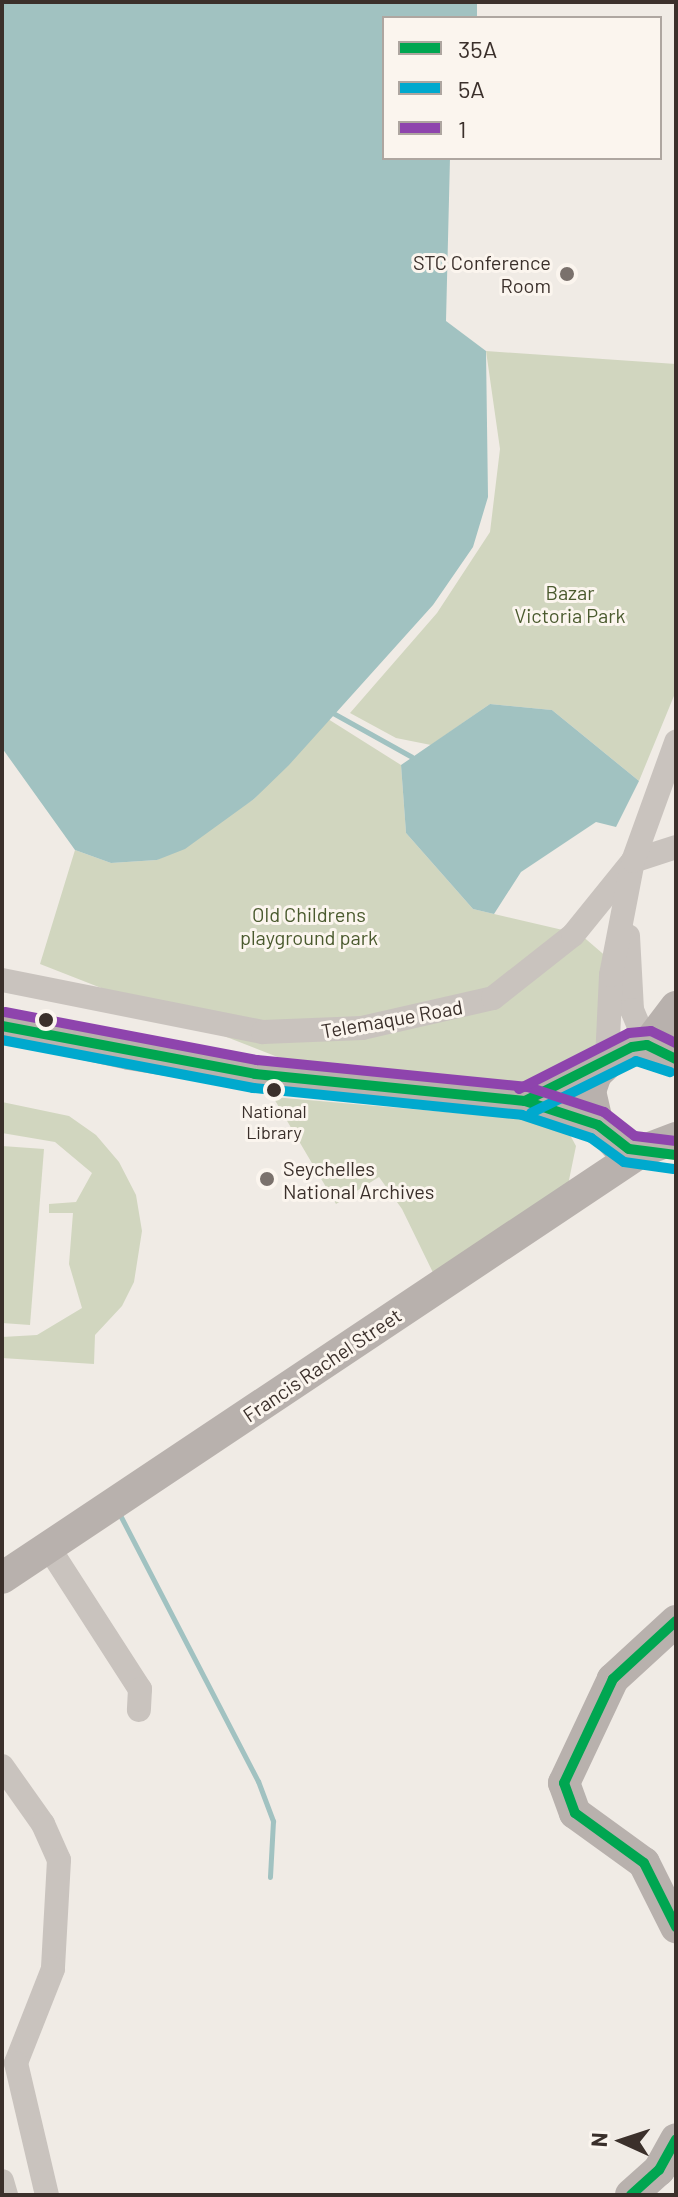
<!DOCTYPE html>
<html>
<head>
<meta charset="utf-8">
<style>
  body { margin:0 }
  #map { position:relative; width:678px; height:2197px; overflow:hidden; background:#f0ebe5; font-family:Barlow,sans-serif }
  div>[style] { position:absolute }
  .green>* { inset:0; background:#d1d6bf }
  .water>* { inset:0; background:#a1c2c1 }
  .stream>* { height:5px; margin:-2.5px; padding:0 2.5px; transform-origin:2.5px; border-radius:2.5px; background:#a1c2c1 }
  .minor>* { height:24px; margin:-12px; padding:0 12px; transform-origin:12px; border-radius:12px; background:#c9c3be }
  .major>* { height:32px; margin:-16px; padding:0 16px; transform-origin:16px; border-radius:16px; background:#b8b1ad }
  .bus-1>* { height:10px; margin:-5px; padding:0 5px; transform-origin:5px; border-radius:5px; background:#00a651 }
  .bus-2>* { height:10px; margin:-5px; padding:0 5px; transform-origin:5px; border-radius:5px; background:#00a9ce }
  .bus-3>* { height:10px; margin:-5px; padding:0 5px; transform-origin:5px; border-radius:5px; background:#8e44ad }
  .dots>* { width:22px; height:22px; translate:-50% -50%; box-sizing:border-box; border:4px solid #fbf5ee; border-radius:50% }
  span { translate:-50% -50%; white-space:nowrap; text-align:center; line-height:1.15; -webkit-text-stroke:6px #fbf5ee; paint-order:stroke }
  .bus-label { font-size:18px; color:#3b302b }
  .poi-label { font-size:20px; color:#3b302b }
  .right { translate:-100% -50%; text-align:right }
  .left { translate:0 -50%; text-align:left }
  .park-label { font-size:20px; color:#4a5a2e }
  .street-label { font-size:20px; color:#3b302b }
  .frame { position:absolute; inset:0; border:4px solid #3b302b; pointer-events:none }
  .legend { position:absolute; left:382px; top:16px; width:280px; height:144px; box-sizing:border-box; background:#fbf5ee; border:2px solid #aea6a0; margin:0; padding:10px 14px; list-style:none; font-size:24px; color:#3b302b }
  .legend li { display:flex; align-items:center; gap:16px; height:40px }
  .legend b { width:40px; border:2px solid #aea6a0 }
  .north { position:absolute; left:582px; top:2101px; width:80px; height:80px; -webkit-text-stroke:6px #fbf5ee; paint-order:stroke; rotate:273deg; font-size:22px; font-weight:700; line-height:32px; text-align:center; color:#3b302b }
  .north::after { content:''; display:block; margin:auto; width:28px; height:36px; background:#3b302b; clip-path:polygon(50% 0,100% 100%,50% 72%,0 100%) }
</style>
</head>
<body>
<div id="map">
  <div class="green">
    <div style="clip-path:polygon(486px 351px,676px 364px,676px 691px,639px 781px,552px 710px,490px 704px,431px 745px,396px 738px,350px 713px,437px 613px,490px 532px,500px 449px)"></div>
    <div style="clip-path:polygon(328px 719px,401px 765px,406px 833px,473px 909px,580px 934px,609px 959px,607px 1060px,525px 1101px,349px 1085px,40px 964px,75px 850px,111px 863px,157px 860px,254px 799px)"></div>
    <div style="clip-path:polygon(273px 1097px,563px 1122px,576px 1146px,568px 1185px,440px 1287px,402px 1209px,379px 1177px,336px 1204px)"></div>
    <div style="clip-path:polygon(2px 1102px,69px 1116px,96px 1135px,119px 1162px,136px 1195px,142px 1231px,134px 1282px,122px 1306px,95px 1335px,94px 1364px,2px 1358px,2px 1337px,37px 1335px,82px 1308px,69px 1264px,73px 1213px,49px 1213px,49px 1204px,76px 1202px,92px 1173px,55px 1142px,2px 1133px)"></div>
    <div style="clip-path:polygon(2px 1146px,44px 1149px,30px 1325px,2px 1323px)"></div>
  </div>
  <div class="water">
    <div style="clip-path:polygon(2px 2px,477px 2px,477px 18px,384px 18px,384px 158px,450px 158px,446px 321px,486px 351px,488px 497px,473px 547px,433px 605px,289px 765px,254px 799px,185px 849px,157px 860px,111px 863px,75px 850px,2px 748px)"></div>
    <div style="clip-path:polygon(490px 704px,552px 710px,639px 781px,616px 827px,596px 822px,521px 872px,494px 914px,473px 909px,406px 833px,401px 765px)"></div>
  </div>
  <div class="stream">
    <div style="left:333px;top:713px;width:90px;rotate:29.1deg"></div>
    <div style="left:120px;top:1515px;width:300px;rotate:62.6deg"></div>
    <div style="left:258px;top:1781px;width:43px;rotate:69.4deg"></div>
    <div style="left:273px;top:1821px;width:56px;rotate:93.1deg"></div>
  </div>
  <div class="minor">
    <div style="left:633px;top:861px;width:45px;rotate:-18deg"></div>
    <div style="left:628px;top:936px;width:74px;rotate:86.9deg"></div>
    <div style="left:632px;top:1010px;width:38px;rotate:67deg"></div>
    <div style="left:2px;top:980px;width:266px;rotate:11.3deg"></div>
    <div style="left:263px;top:1032px;width:99px;rotate:-2.3deg"></div>
    <div style="left:362px;top:1028px;width:134px;rotate:-12.9deg"></div>
    <div style="left:493px;top:998px;width:102px;rotate:-38.2deg"></div>
    <div style="left:573px;top:935px;width:95px;rotate:-51deg"></div>
    <div style="left:607px;top:1060px;width:85px;rotate:-87.3deg"></div>
    <div style="left:611px;top:975px;width:116px;rotate:-79.1deg"></div>
    <div style="left:633px;top:861px;width:127px;rotate:-70.1deg"></div>
    <div style="left:49px;top:1548px;width:168px;rotate:57.2deg"></div>
    <div style="left:140px;top:1689px;width:21px;rotate:93deg"></div>
    <div style="left:2px;top:1766px;width:71px;rotate:54.7deg"></div>
    <div style="left:43px;top:1824px;width:39px;rotate:66deg"></div>
    <div style="left:59px;top:1860px;width:109px;rotate:93.2deg"></div>
    <div style="left:53px;top:1969px;width:101px;rotate:111.5deg"></div>
    <div style="left:16px;top:2063px;width:136px;rotate:76.8deg"></div>
    <div style="left:2px;top:2181px;width:15px;rotate:74deg"></div>
  </div>
  <div class="major">
    <div style="left:2px;top:1026px;width:130px;rotate:12.4deg"></div>
    <div style="left:129px;top:1054px;width:128px;rotate:9deg"></div>
    <div style="left:255px;top:1074px;width:271px;rotate:5.7deg"></div>
    <div style="left:525px;top:1101px;width:77px;rotate:18.2deg"></div>
    <div style="left:647px;top:1045px;width:48px;rotate:-52.7deg"></div>
    <div style="left:676px;top:1059px;width:32px;rotate:-154deg"></div>
    <div style="left:647px;top:1045px;width:29px;rotate:166deg"></div>
    <div style="left:619px;top:1052px;width:32px;rotate:136deg"></div>
    <div style="left:596px;top:1074px;width:18px;rotate:109deg"></div>
    <div style="left:590px;top:1091px;width:35px;rotate:77deg"></div>
    <div style="left:598px;top:1125px;width:26px;rotate:47deg"></div>
    <div style="left:616px;top:1144px;width:27px;rotate:15deg"></div>
    <div style="left:642px;top:1151px;width:36px;rotate:-21deg"></div>
    <div style="left:525px;top:1101px;width:92px;rotate:-26.6deg"></div>
    <div style="left:2px;top:1578px;width:769px;rotate:-33.71deg"></div>
    <div style="left:676px;top:1621px;width:86px;rotate:137.4deg"></div>
    <div style="left:613px;top:1679px;width:115px;rotate:115.2deg"></div>
    <div style="left:564px;top:1783px;width:32px;rotate:70deg"></div>
    <div style="left:575px;top:1813px;width:85px;rotate:35.9deg"></div>
    <div style="left:644px;top:1863px;width:72px;rotate:63.4deg"></div>
    <div style="left:631px;top:2195px;width:38px;rotate:-42deg"></div>
    <div style="left:659px;top:2170px;width:35px;rotate:-61deg"></div>
  </div>
  <div class="bus-1">
    <div style="left:2px;top:1026px;width:258px;rotate:10.7deg"></div>
    <div style="left:255px;top:1074px;width:271px;rotate:5.7deg"></div>
    <div style="left:525px;top:1101px;width:77px;rotate:18.2deg"></div>
    <div style="left:598px;top:1125px;width:39px;rotate:38deg"></div>
    <div style="left:629px;top:1149px;width:47px;rotate:7.3deg"></div>
    <div style="left:525px;top:1101px;width:120px;rotate:-26.8deg"></div>
    <div style="left:632px;top:1047px;width:15px;rotate:-8deg"></div>
    <div style="left:647px;top:1045px;width:32px;rotate:26deg"></div>
    <div style="left:676px;top:1621px;width:86px;rotate:137.4deg"></div>
    <div style="left:613px;top:1679px;width:115px;rotate:115.2deg"></div>
    <div style="left:564px;top:1783px;width:32px;rotate:70deg"></div>
    <div style="left:575px;top:1813px;width:85px;rotate:35.9deg"></div>
    <div style="left:644px;top:1863px;width:72px;rotate:63.4deg"></div>
    <div style="left:631px;top:2195px;width:38px;rotate:-42deg"></div>
    <div style="left:659px;top:2170px;width:35px;rotate:-61deg"></div>
  </div>
  <div class="bus-2">
    <div style="left:2px;top:1040px;width:256px;rotate:10.8deg"></div>
    <div style="left:253px;top:1088px;width:270px;rotate:5.7deg"></div>
    <div style="left:522px;top:1115px;width:73px;rotate:18.4deg"></div>
    <div style="left:591px;top:1138px;width:41px;rotate:36deg"></div>
    <div style="left:624px;top:1162px;width:50px;rotate:8deg"></div>
    <div style="left:531px;top:1113px;width:117px;rotate:-26.3deg"></div>
    <div style="left:636px;top:1061px;width:36px;rotate:18deg"></div>
  </div>
  <div class="bus-3">
    <div style="left:5px;top:1012px;width:257px;rotate:10.8deg"></div>
    <div style="left:257px;top:1060px;width:272px;rotate:5.7deg"></div>
    <div style="left:528px;top:1087px;width:80px;rotate:18.2deg"></div>
    <div style="left:604px;top:1112px;width:39px;rotate:38deg"></div>
    <div style="left:635px;top:1136px;width:41px;rotate:7deg"></div>
    <div style="left:519px;top:1089px;width:123px;rotate:-27deg"></div>
    <div style="left:629px;top:1033px;width:22px;rotate:-5deg"></div>
    <div style="left:651px;top:1031px;width:28px;rotate:26deg"></div>
  </div>
  <div class="dots">
    <div style="left:567px;top:274px;background:#7a716c"></div>
    <div style="left:46px;top:1020px;background:#3b302b"></div>
    <div style="left:274px;top:1090px;background:#3b302b"></div>
    <div style="left:267px;top:1179px;background:#7a716c"></div>
  </div>
  <div class="bus-label">
    <span style="left:274px;top:1122px">National<br>Library</span>
  </div>
  <div class="poi-label">
    <span class="right" style="left:551px;top:274px">STC Conference<br>Room</span>
    <span class="left" style="left:283px;top:1180px">Seychelles<br>National Archives</span>
  </div>
  <div class="park-label">
    <span style="left:570px;top:604px">Bazar<br>Victoria Park</span>
    <span style="left:309px;top:926px">Old Childrens<br>playground park</span>
  </div>
  <div class="street-label">
    <span style="left:392px;top:1019px;rotate:-10deg">Telemaque Road</span>
    <span style="left:322px;top:1365px;rotate:-34deg">Francis Rachel Street</span>
  </div>
  <div class="frame"></div>
  <ul class="legend">
  <li><b style="height:10px;background:#00a651"></b>35A</li>
  <li><b style="height:10px;background:#00a9ce"></b>5A</li>
  <li><b style="height:10px;background:#8e44ad"></b>1</li>
  </ul>
  <div class="north">N</div>
</div>
</body>
</html>
